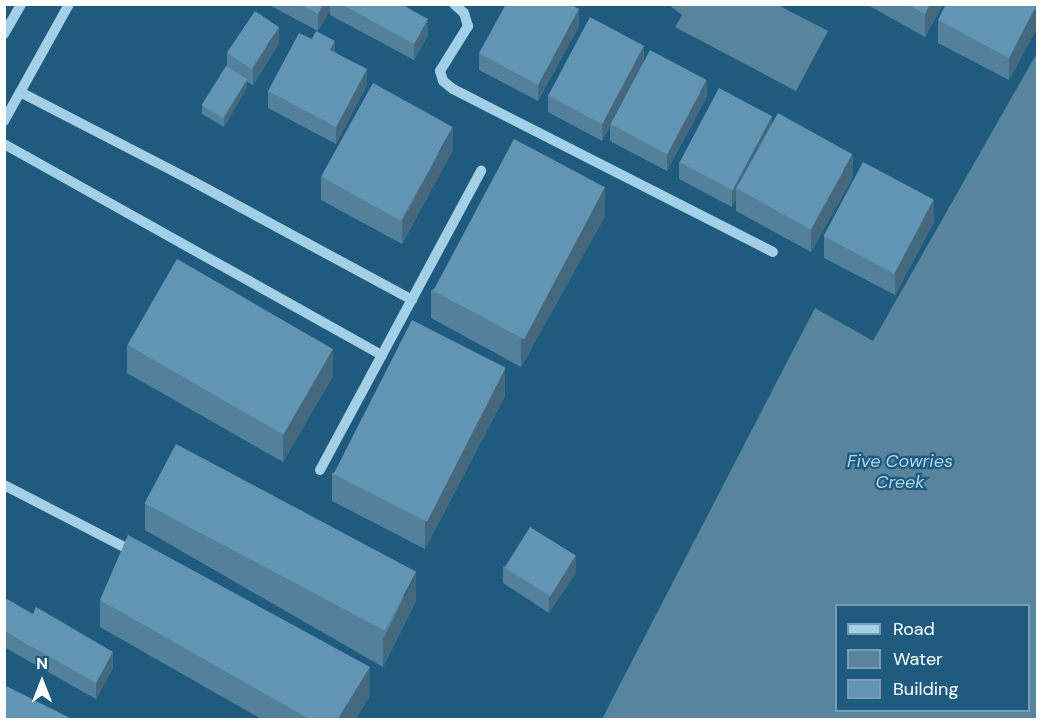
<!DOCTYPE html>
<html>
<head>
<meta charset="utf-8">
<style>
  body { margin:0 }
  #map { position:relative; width:1042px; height:724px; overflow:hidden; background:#1f5b7e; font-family:"DM Sans",sans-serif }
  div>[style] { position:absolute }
  .water>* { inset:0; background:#58849d }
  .minor>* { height:10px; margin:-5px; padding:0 5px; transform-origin:5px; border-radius:5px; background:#a3cfe7 }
  .wall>* { inset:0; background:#53809a }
  .shaded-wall>* { inset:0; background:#44687d }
  .building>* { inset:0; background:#6195b3; transform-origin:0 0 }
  span { translate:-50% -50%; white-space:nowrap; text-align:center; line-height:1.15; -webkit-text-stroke:4.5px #1f5b7e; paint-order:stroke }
  .water-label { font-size:18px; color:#aed8ef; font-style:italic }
  .frame { position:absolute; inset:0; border:6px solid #fff; pointer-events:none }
  .legend { position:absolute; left:835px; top:604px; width:195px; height:108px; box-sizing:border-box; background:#1f5b7e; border:2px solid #799db2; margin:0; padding:8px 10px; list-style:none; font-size:18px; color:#fff }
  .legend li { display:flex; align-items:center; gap:12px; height:30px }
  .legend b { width:30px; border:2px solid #799db2 }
  .north { position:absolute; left:12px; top:652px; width:60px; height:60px; -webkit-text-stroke:4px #1f5b7e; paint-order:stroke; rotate:0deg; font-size:16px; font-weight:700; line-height:24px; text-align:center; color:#fff }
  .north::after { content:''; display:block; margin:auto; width:21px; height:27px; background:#fff; clip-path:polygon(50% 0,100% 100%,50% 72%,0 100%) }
</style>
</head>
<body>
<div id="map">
  <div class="water">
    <div style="clip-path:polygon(669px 5px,778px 5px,828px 31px,796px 91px,675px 27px,682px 15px)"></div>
    <div style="clip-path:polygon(evenodd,1037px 53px,1037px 719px,602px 719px,815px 308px,873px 341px,1037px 53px,836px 606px,1028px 606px,1028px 710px,836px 710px,836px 606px)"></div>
  </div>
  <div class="minor">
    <div style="left:454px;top:4px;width:13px;rotate:42deg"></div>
    <div style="left:464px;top:13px;width:14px;rotate:73deg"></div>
    <div style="left:468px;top:26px;width:53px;rotate:121.9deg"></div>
    <div style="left:440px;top:71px;width:10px;rotate:73deg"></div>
    <div style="left:443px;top:81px;width:13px;rotate:39deg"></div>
    <div style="left:453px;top:89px;width:359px;rotate:27deg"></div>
    <div style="left:4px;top:34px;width:34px;rotate:-60deg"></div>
    <div style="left:20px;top:92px;width:196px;rotate:27.3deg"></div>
    <div style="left:194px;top:182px;width:248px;rotate:28.4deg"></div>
    <div style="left:4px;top:121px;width:134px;rotate:-60.9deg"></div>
    <div style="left:4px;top:144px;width:433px;rotate:29.2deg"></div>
    <div style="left:320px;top:470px;width:340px;rotate:-61.7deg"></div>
    <div style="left:4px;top:485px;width:133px;rotate:27.3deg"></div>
  </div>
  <div class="wall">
    <div style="clip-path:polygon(271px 4px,402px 4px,428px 35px,414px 60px,330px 15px,330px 10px,318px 31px,271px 6px)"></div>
    <div style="clip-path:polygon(866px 4px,943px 4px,925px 37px)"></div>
    <div style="clip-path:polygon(1038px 4px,1038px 26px,1009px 80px,938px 43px,938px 20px)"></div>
    <div style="clip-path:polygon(579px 26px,538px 101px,479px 70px,479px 53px)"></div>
    <div style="clip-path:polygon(279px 43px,253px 85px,247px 82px,247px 88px,224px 127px,202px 114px,202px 105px,227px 67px,227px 53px)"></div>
    <div style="clip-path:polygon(335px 52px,367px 85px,336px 144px,268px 108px,268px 91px)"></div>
    <div style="clip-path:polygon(644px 61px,707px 96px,667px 171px,610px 141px,610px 126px,602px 141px,548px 112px,548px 95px)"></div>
    <div style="clip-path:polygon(772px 124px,853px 177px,811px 252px,736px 211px,736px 199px,732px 207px,679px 179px,679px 162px)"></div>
    <div style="clip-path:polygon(453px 150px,402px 244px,321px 200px,321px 177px)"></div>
    <div style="clip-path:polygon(605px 216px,521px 367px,431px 318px,431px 290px)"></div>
    <div style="clip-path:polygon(934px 222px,895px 295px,824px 258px,824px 236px)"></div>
    <div style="clip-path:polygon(127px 345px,333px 376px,283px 462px,127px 373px)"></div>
    <div style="clip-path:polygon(505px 396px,425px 549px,332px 501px,332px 473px)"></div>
    <div style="clip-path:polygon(145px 503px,416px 601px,383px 667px,145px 530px)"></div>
    <div style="clip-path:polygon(503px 567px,576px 573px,549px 613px,503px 583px)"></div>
    <div style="clip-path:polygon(100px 600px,370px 695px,355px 720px,263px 720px,100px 627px)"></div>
    <div style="clip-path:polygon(4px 604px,113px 668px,96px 699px,4px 647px)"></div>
  </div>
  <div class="shaded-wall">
    <div style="clip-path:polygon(323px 4px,330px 4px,330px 10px,318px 31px,318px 14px)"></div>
    <div style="clip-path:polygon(930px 4px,943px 4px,925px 37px,925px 14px)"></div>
    <div style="clip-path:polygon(1037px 4px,1038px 26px,1009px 80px,1009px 58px)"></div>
    <div style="clip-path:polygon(579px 9px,579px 26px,538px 101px,538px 85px)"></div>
    <div style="clip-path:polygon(428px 19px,428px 35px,414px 60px,414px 44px)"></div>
    <div style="clip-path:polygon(279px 27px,279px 43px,253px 85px,253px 69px)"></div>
    <div style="clip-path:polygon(335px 41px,335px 57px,330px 50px)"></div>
    <div style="clip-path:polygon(644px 46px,644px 62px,602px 141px,602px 124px)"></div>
    <div style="clip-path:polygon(367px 69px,367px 85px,336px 144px,336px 127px)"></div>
    <div style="clip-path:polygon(247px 79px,247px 88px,224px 127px,224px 118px)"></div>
    <div style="clip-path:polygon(707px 80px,707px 96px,667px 171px,667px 155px)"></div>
    <div style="clip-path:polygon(772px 116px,772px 133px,736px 188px,736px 199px,732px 207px,732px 190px)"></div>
    <div style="clip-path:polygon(453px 127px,453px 150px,402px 244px,402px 221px)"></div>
    <div style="clip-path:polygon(853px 154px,853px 177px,811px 252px,811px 230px)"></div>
    <div style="clip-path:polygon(605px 188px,605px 216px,521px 367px,521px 339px)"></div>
    <div style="clip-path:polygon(934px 199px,934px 222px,895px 295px,895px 272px)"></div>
    <div style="clip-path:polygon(333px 348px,333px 376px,283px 462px,283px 435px)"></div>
    <div style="clip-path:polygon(505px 368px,505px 396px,425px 549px,425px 521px)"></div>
    <div style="clip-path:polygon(576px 556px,576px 573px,549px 613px,549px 597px)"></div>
    <div style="clip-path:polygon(416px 573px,416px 601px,383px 667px,383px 640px)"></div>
    <div style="clip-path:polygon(113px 652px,113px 668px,96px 699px,96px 683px)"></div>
    <div style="clip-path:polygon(370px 667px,370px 695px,355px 720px,337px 720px)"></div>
  </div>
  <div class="building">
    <div style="clip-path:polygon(299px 4px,323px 4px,318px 14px)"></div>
    <div style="clip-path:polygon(341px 4px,401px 4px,428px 19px,414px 44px)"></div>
    <div style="clip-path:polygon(506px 4px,570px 4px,579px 9px,538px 85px,479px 53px)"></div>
    <div style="clip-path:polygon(907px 4px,930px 4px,925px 14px)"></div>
    <div style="clip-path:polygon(946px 4px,1037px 4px,1009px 58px,938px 20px)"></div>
    <div style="left:255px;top:11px;width:29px;height:50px;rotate:34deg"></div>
    <div style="left:590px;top:17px;width:61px;height:89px;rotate:28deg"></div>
    <div style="clip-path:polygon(316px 31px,335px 41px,330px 50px,367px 69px,336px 127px,268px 91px,299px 33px,312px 39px)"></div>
    <div style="left:650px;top:50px;width:64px;height:84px;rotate:28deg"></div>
    <div style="left:226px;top:66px;width:25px;height:46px;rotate:32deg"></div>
    <div style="left:373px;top:83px;width:91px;height:107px;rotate:29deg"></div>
    <div style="left:719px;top:88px;width:60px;height:84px;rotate:28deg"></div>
    <div style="left:778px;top:113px;width:85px;height:86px;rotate:29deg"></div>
    <div style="left:514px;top:139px;width:103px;height:172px;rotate:28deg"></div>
    <div style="left:863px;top:162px;width:80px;height:84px;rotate:28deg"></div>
    <div style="left:177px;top:259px;width:180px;height:99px;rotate:30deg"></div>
    <div style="left:412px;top:320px;width:105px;height:173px;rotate:27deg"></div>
    <div style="left:176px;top:444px;width:272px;height:67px;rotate:28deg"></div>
    <div style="left:530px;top:527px;width:54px;height:48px;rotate:32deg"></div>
    <div style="clip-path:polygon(128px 535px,370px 667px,337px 720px,311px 720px,100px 600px)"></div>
    <div style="clip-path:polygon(7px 599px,33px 614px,36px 607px,113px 652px,96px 683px,4px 631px,4px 604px)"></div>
    <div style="clip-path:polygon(4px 685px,74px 720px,4px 720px)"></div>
  </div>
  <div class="water-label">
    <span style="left:900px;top:472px">Five Cowries<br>Creek</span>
  </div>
  <div class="frame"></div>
  <ul class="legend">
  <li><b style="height:8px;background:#a3cfe7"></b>Road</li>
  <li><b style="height:16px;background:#58849d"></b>Water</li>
  <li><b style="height:16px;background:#6195b3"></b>Building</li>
  </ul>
  <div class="north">N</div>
</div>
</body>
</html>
